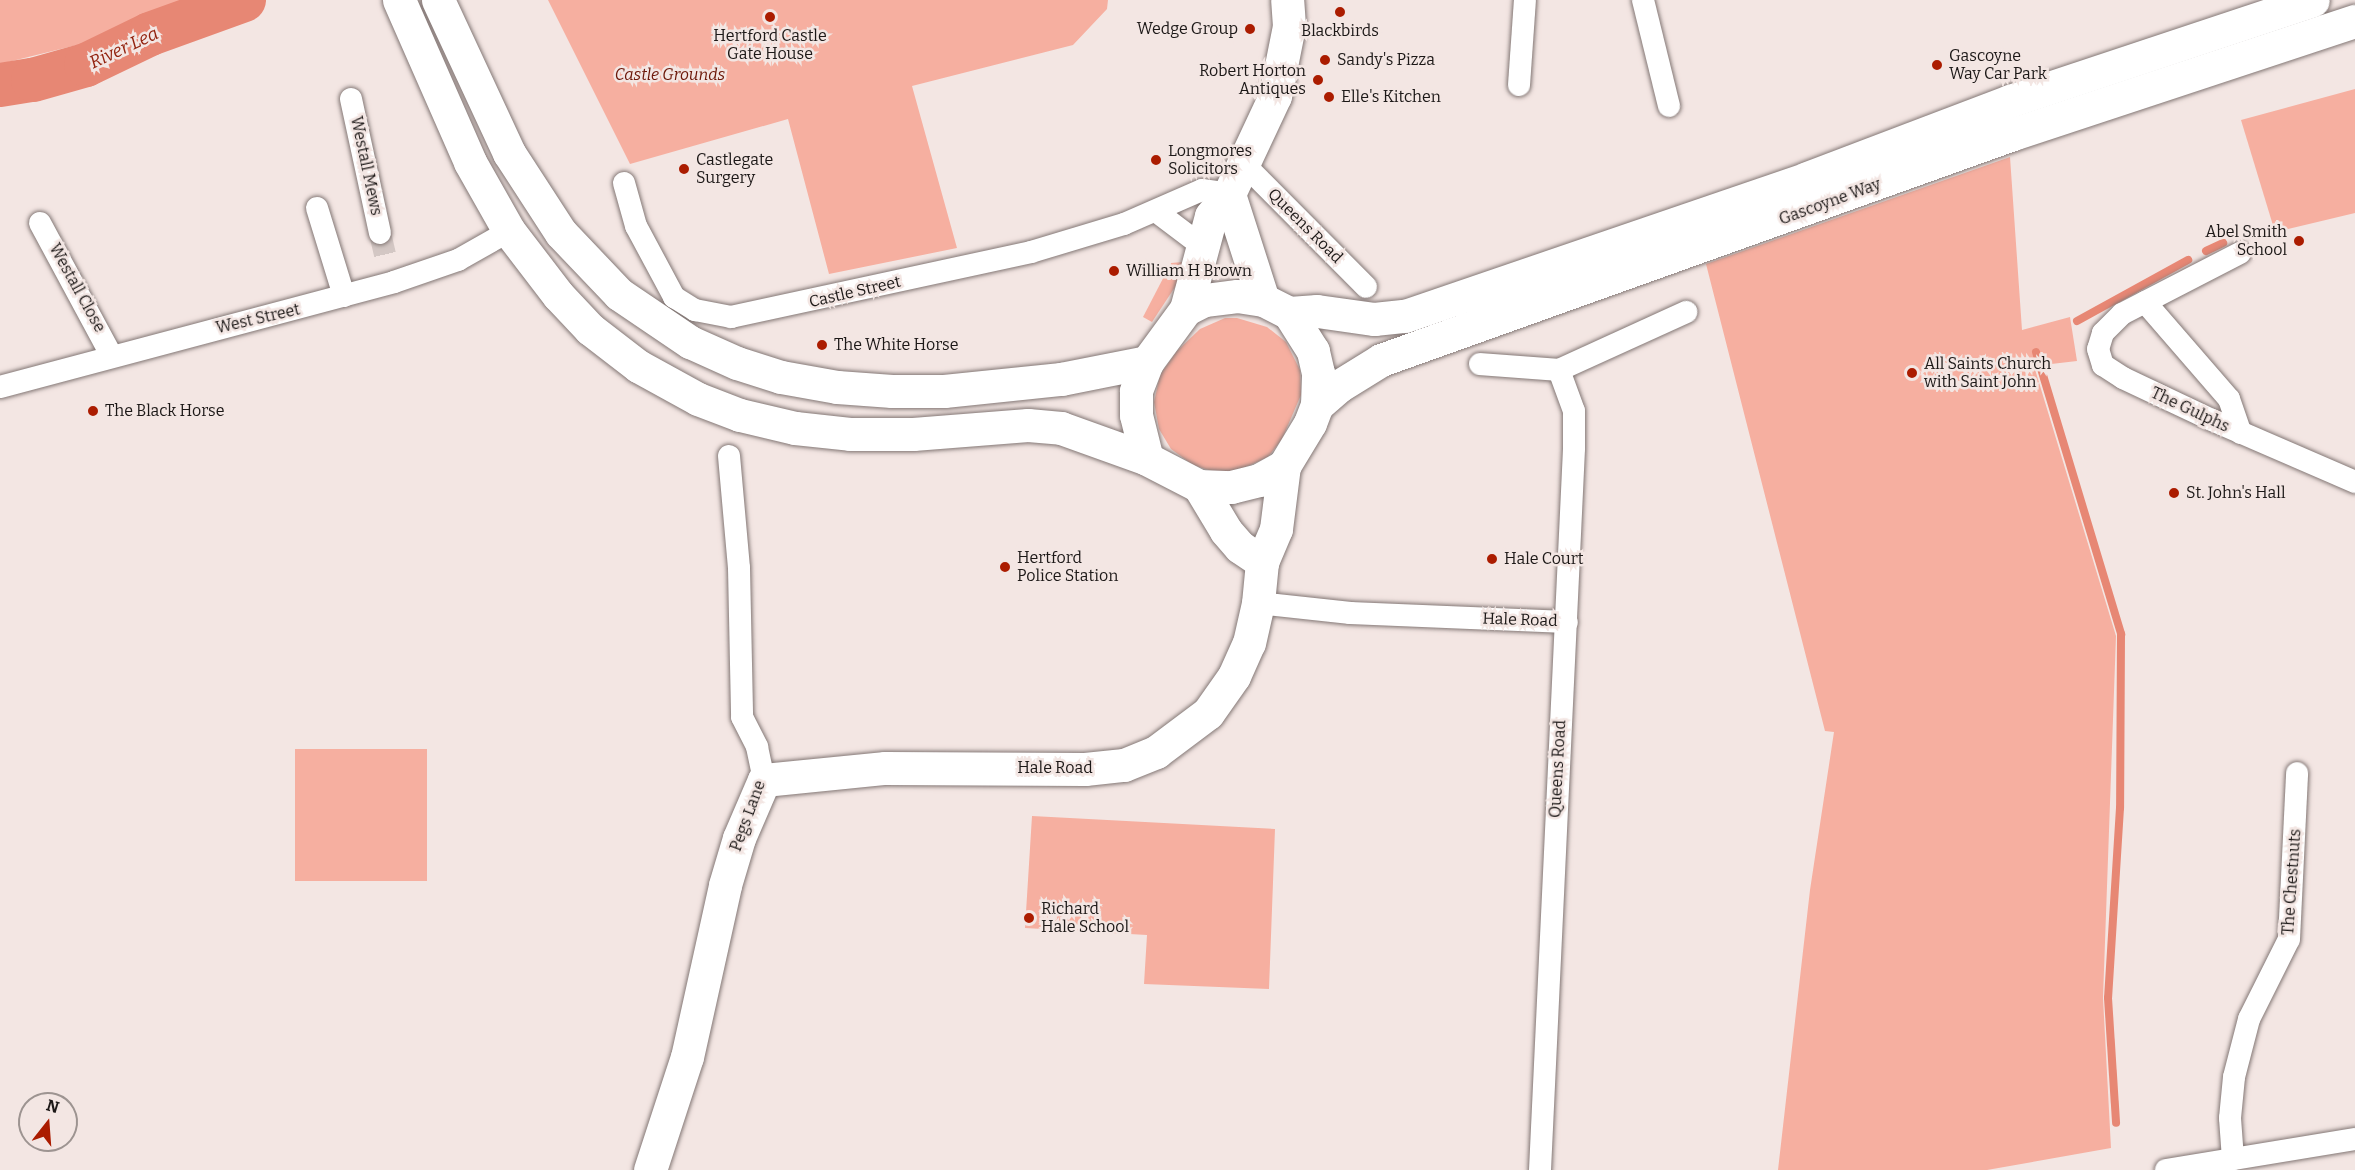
<!DOCTYPE html>
<html>
<head>
<meta charset="utf-8">
<style>
  body { margin:0 }
  #map { position:relative; width:2355px; height:1170px; overflow:hidden; background:#f3e6e3; font-family:Bitter,serif }
  div>[style] { position:absolute }
  .green>* { inset:0; background:#f6afa0; transform-origin:0 0 }
  .stream>* { height:8px; margin:-4px; padding:0 4px; transform-origin:4px; border-radius:4px; background:#e78774 }
  .river>* { height:44px; margin:-22px; padding:0 22px; transform-origin:22px; border-radius:22px; background:#e78774 }
  .minor-tunnel>* { height:22px; margin-top:-11px; transform-origin:0; background:repeating-linear-gradient(90deg,#d3c7c4 0 22px,transparent 0 33px) }
  .roads { filter:drop-shadow(0 0 2px #837775) drop-shadow(0 0 2px #837775) }
  .minor>* { height:22px; margin:-11px; padding:0 11px; transform-origin:11px; border-radius:11px; background:#fff }
  .secondary>* { height:33px; margin:-16.5px; padding:0 16.5px; transform-origin:16.5px; border-radius:16.5px; background:#fff }
  .trunk>* { height:33px; margin:-16.5px; padding:0 16.5px; transform-origin:16.5px; border-radius:16.5px; background:#fff }
  .dots>* { width:16px; height:16px; translate:-50% -50%; box-sizing:border-box; border:3px solid #f3e6e3; border-radius:50% }
  span { translate:-50% -50%; white-space:nowrap; text-align:center; line-height:1.15; -webkit-text-stroke:5px #f3e6e3; paint-order:stroke }
  .poi-label { font-size:16px; color:#1c1817 }
  .right { translate:-100% -50%; text-align:right }
  .left { translate:0 -50%; text-align:left }
  .park-label { font-size:16px; color:#6c1708; font-style:italic }
  .street-label { font-size:16px; color:#1c1817 }
  .water-label { font-size:18px; color:#92220e; font-style:italic }
  .north { position:absolute; left:18px; top:1092px; width:60px; height:60px; box-sizing:border-box; background:#f3e6e3; border:2px solid #9d9491; border-radius:50%; rotate:17deg; font-size:16px; font-weight:700; line-height:24px; text-align:center; color:#1c1817 }
  .north::after { content:''; display:block; margin:auto; width:21px; height:27px; background:#ab1c00; clip-path:polygon(50% 0,100% 100%,50% 72%,0 100%) }
</style>
</head>
<body>
<div id="map">
  <div class="green">
    <div style="clip-path:polygon(0 0,183px 0,141px 15px,89px 42px,0 64px)"></div>
    <div style="clip-path:polygon(548px 0,1108px 0,1107px 9px,1073px 45px,912px 86px,957px 248px,829px 274px,788px 119px,630px 164px)"></div>
    <div style="clip-path:polygon(2355px 89px,2355px 213px,2275px 232px,2241px 120px)"></div>
    <div style="clip-path:polygon(2010px 157px,2022px 330px,2070px 317px,2077px 361px,2034px 366px,2116px 636px,2103px 998px,2111px 1148px,1987px 1170px,1778px 1170px,1810px 890px,1834px 732px,1825px 731px,1706px 264px)"></div>
    <div style="clip-path:polygon(1183px 262px,1179px 281px,1152px 322px,1143px 317px,1171px 263px)"></div>
    <div style="clip-path:polygon(1225px 318px,1237px 318px,1267px 327px,1286px 342px,1300px 370px,1301px 395px,1282px 439px,1268px 457px,1239px 470px,1215px 472px,1193px 465px,1171px 449px,1159px 429px,1154px 402px,1160px 375px,1177px 351px,1200px 329px)"></div>
    <div style="left:295px;top:749px;width:132px;height:132px"></div>
    <div style="clip-path:polygon(1032px 816px,1275px 829px,1269px 989px,1144px 984px,1147px 935px,1025px 928px)"></div>
  </div>
  <div class="stream">
    <div style="left:2206px;top:251px;width:19px;rotate:-25deg"></div>
    <div style="left:2077px;top:321px;width:127px;rotate:-28.8deg"></div>
    <div style="left:2036px;top:352px;width:295px;rotate:73.2deg"></div>
    <div style="left:2121px;top:634px;width:174px;rotate:90.3deg"></div>
    <div style="left:2120px;top:808px;width:190px;rotate:93.6deg"></div>
    <div style="left:2108px;top:998px;width:125px;rotate:86.3deg"></div>
  </div>
  <div class="river">
    <div style="left:0;top:85px;width:33px;rotate:-9deg"></div>
    <div style="left:33px;top:80px;width:55px;rotate:-15.8deg"></div>
    <div style="left:86px;top:65px;width:71px;rotate:-25.8deg"></div>
    <div style="left:150px;top:34px;width:100px;rotate:-19.9deg"></div>
  </div>
  <div class="minor-tunnel">
    <div style="left:380px;top:233px;width:32px;rotate:77deg"></div>
  </div>
  <div class="roads">
    <div class="minor">
      <div style="left:1643px;top:0;width:109px;rotate:76.2deg"></div>
      <div style="left:1519px;top:85px;width:85px;rotate:-86deg"></div>
      <div style="left:351px;top:99px;width:137px;rotate:77.8deg"></div>
      <div style="left:1244px;top:164px;width:173px;rotate:45.2deg"></div>
      <div style="left:624px;top:183px;width:45px;rotate:74.4deg"></div>
      <div style="left:636px;top:226px;width:81px;rotate:61.8deg"></div>
      <div style="left:674px;top:297px;width:25px;rotate:32deg"></div>
      <div style="left:695px;top:310px;width:37px;rotate:11deg"></div>
      <div style="left:731px;top:317px;width:307px;rotate:-12.2deg"></div>
      <div style="left:1031px;top:252px;width:97px;rotate:-16.8deg"></div>
      <div style="left:1124px;top:224px;width:85px;rotate:-23.6deg"></div>
      <div style="left:1202px;top:190px;width:27px;rotate:8deg"></div>
      <div style="left:317px;top:208px;width:92px;rotate:72.9deg"></div>
      <div style="left:1157px;top:212px;width:56px;rotate:37.1deg"></div>
      <div style="left:40px;top:223px;width:150px;rotate:61.7deg"></div>
      <div style="left:2240px;top:253px;width:133px;rotate:152.7deg"></div>
      <div style="left:2122px;top:314px;width:27px;rotate:135deg"></div>
      <div style="left:2103px;top:333px;width:17px;rotate:107deg"></div>
      <div style="left:2098px;top:349px;width:17px;rotate:73deg"></div>
      <div style="left:2103px;top:365px;width:24px;rotate:33deg"></div>
      <div style="left:2123px;top:378px;width:98px;rotate:25.3deg"></div>
      <div style="left:2212px;top:420px;width:156px;rotate:23.4deg"></div>
      <div style="left:2145px;top:302px;width:128px;rotate:49.1deg"></div>
      <div style="left:2229px;top:399px;width:36px;rotate:71deg"></div>
      <div style="left:1480px;top:364px;width:79px;rotate:4.3deg"></div>
      <div style="left:0;top:387px;width:408px;rotate:-14.9deg"></div>
      <div style="left:394px;top:282px;width:68px;rotate:-19deg"></div>
      <div style="left:458px;top:260px;width:59px;rotate:-29.6deg"></div>
      <div style="left:729px;top:456px;width:112px;rotate:84.9deg"></div>
      <div style="left:739px;top:568px;width:149px;rotate:88.8deg"></div>
      <div style="left:742px;top:717px;width:34px;rotate:63deg"></div>
      <div style="left:757px;top:747px;width:34px;rotate:78deg"></div>
      <div style="left:1258px;top:603px;width:93px;rotate:6.2deg"></div>
      <div style="left:1350px;top:613px;width:217px;rotate:2.4deg"></div>
      <div style="left:2233px;top:1159px;width:41px;rotate:-94.2deg"></div>
      <div style="left:2230px;top:1118px;width:41px;rotate:-84.4deg"></div>
      <div style="left:2234px;top:1077px;width:60px;rotate:-75.5deg"></div>
      <div style="left:2249px;top:1019px;width:89px;rotate:-63.4deg"></div>
      <div style="left:2289px;top:939px;width:166px;rotate:-87.2deg"></div>
      <div style="left:1540px;top:1170px;width:723px;rotate:-87.3deg"></div>
      <div style="left:1574px;top:448px;width:37px;rotate:-90deg"></div>
      <div style="left:1574px;top:411px;width:44px;rotate:-110.1deg"></div>
      <div style="left:1559px;top:370px;width:140px;rotate:-24.5deg"></div>
      <div style="left:2166px;top:1170px;width:192px;rotate:-9.3deg"></div>
    </div>
    <div class="secondary">
      <div style="left:1229px;top:194px;width:111px;rotate:72.2deg"></div>
      <div style="left:1186px;top:309px;width:96px;rotate:-75deg"></div>
      <div style="left:1211px;top:216px;width:28px;rotate:-51deg"></div>
      <div style="left:1229px;top:194px;width:108px;rotate:-64.9deg"></div>
      <div style="left:1275px;top:96px;width:71px;rotate:-78.7deg"></div>
      <div style="left:1289px;top:26px;width:26px;rotate:-94deg"></div>
      <div style="left:1199px;top:486px;width:52px;rotate:59deg"></div>
      <div style="left:1226px;top:531px;width:21px;rotate:49deg"></div>
      <div style="left:1240px;top:547px;width:27px;rotate:34deg"></div>
      <div style="left:650px;top:1170px;width:119px;rotate:-71.9deg"></div>
      <div style="left:687px;top:1057px;width:176px;rotate:-77.5deg"></div>
      <div style="left:725px;top:885px;width:49px;rotate:-73.4deg"></div>
      <div style="left:739px;top:838px;width:63px;rotate:-66.7deg"></div>
      <div style="left:764px;top:780px;width:122px;rotate:-5.7deg"></div>
      <div style="left:885px;top:768px;width:200px;rotate:0.3deg"></div>
      <div style="left:1085px;top:769px;width:39px;rotate:-6deg"></div>
      <div style="left:1124px;top:765px;width:35px;rotate:-22deg"></div>
      <div style="left:1156px;top:752px;width:65px;rotate:-36.9deg"></div>
      <div style="left:1208px;top:713px;width:45px;rotate:-54.9deg"></div>
      <div style="left:1234px;top:676px;width:36px;rotate:-66deg"></div>
      <div style="left:1249px;top:643px;width:41px;rotate:-77.3deg"></div>
      <div style="left:1258px;top:603px;width:41px;rotate:-84.4deg"></div>
      <div style="left:1262px;top:562px;width:36px;rotate:-67deg"></div>
      <div style="left:1276px;top:529px;width:64px;rotate:-82.8deg"></div>
    </div>
    <div class="trunk">
      <div style="left:399px;top:0;width:177px;rotate:66.3deg"></div>
      <div style="left:470px;top:162px;width:79px;rotate:60.5deg"></div>
      <div style="left:509px;top:231px;width:81px;rotate:52.6deg"></div>
      <div style="left:558px;top:295px;width:47px;rotate:46.7deg"></div>
      <div style="left:590px;top:329px;width:61px;rotate:37.6deg"></div>
      <div style="left:638px;top:366px;width:68px;rotate:28.8deg"></div>
      <div style="left:698px;top:399px;width:45px;rotate:20.9deg"></div>
      <div style="left:740px;top:415px;width:57px;rotate:13.3deg"></div>
      <div style="left:795px;top:428px;width:55px;rotate:6.2deg"></div>
      <div style="left:850px;top:434px;width:63px"></div>
      <div style="left:913px;top:434px;width:115px;rotate:-4.5deg"></div>
      <div style="left:1028px;top:425px;width:33px;rotate:5deg"></div>
      <div style="left:1061px;top:428px;width:91px;rotate:19.8deg"></div>
      <div style="left:1147px;top:459px;width:59px;rotate:27.4deg"></div>
      <div style="left:1199px;top:486px;width:32px;rotate:2deg"></div>
      <div style="left:1231px;top:487px;width:29px;rotate:-14deg"></div>
      <div style="left:1259px;top:480px;width:29px;rotate:-29deg"></div>
      <div style="left:1284px;top:466px;width:50px;rotate:-58.8deg"></div>
      <div style="left:1310px;top:423px;width:19px;rotate:-69deg"></div>
      <div style="left:1317px;top:405px;width:32px;rotate:-88deg"></div>
      <div style="left:1318px;top:373px;width:23px;rotate:-103deg"></div>
      <div style="left:1313px;top:351px;width:45px;rotate:-122.3deg"></div>
      <div style="left:1289px;top:313px;width:29px;rotate:-153deg"></div>
      <div style="left:1263px;top:300px;width:26px;rotate:-171deg"></div>
      <div style="left:1237px;top:296px;width:33px;rotate:173deg"></div>
      <div style="left:1204px;top:300px;width:20px;rotate:153deg"></div>
      <div style="left:1186px;top:309px;width:66px;rotate:126.3deg"></div>
      <div style="left:1147px;top:362px;width:31px;rotate:111deg"></div>
      <div style="left:1136px;top:391px;width:24px;rotate:90deg"></div>
      <div style="left:1136px;top:415px;width:45px;rotate:76deg"></div>
      <div style="left:438px;top:0;width:169px;rotate:65.1deg"></div>
      <div style="left:509px;top:153px;width:95px;rotate:57deg"></div>
      <div style="left:561px;top:233px;width:84px;rotate:46.4deg"></div>
      <div style="left:619px;top:294px;width:86px;rotate:34.1deg"></div>
      <div style="left:690px;top:342px;width:51px;rotate:24.1deg"></div>
      <div style="left:737px;top:363px;width:46px;rotate:17.7deg"></div>
      <div style="left:781px;top:377px;width:57px;rotate:10.1deg"></div>
      <div style="left:837px;top:387px;width:55px;rotate:4.2deg"></div>
      <div style="left:892px;top:391px;width:52px"></div>
      <div style="left:944px;top:391px;width:118px;rotate:-5.9deg"></div>
      <div style="left:1061px;top:379px;width:88px;rotate:-11.2deg"></div>
      <div style="left:1289px;top:313px;width:28px;rotate:-4deg"></div>
      <div style="left:1317px;top:311px;width:58px;rotate:8deg"></div>
      <div style="left:1374px;top:319px;width:31px;rotate:-6deg"></div>
      <div style="left:1405px;top:316px;width:425px;rotate:-18.9deg"></div>
      <div style="left:1807px;top:178px;width:217px;rotate:-20.8deg"></div>
      <div style="left:2010px;top:101px;width:319px;rotate:-18.4deg"></div>
      <div style="left:1317px;top:405px;width:29px;rotate:-41deg"></div>
      <div style="left:1339px;top:386px;width:49px;rotate:-31.8deg"></div>
      <div style="left:1381px;top:360px;width:671px;rotate:-19.68deg"></div>
      <div style="left:2013px;top:134px;width:360px;rotate:-18.3deg"></div>
    </div>
  </div>
  <div class="dots">
    <div style="left:1340px;top:12px;background:#ab1c00"></div>
    <div style="left:770px;top:17px;background:#ab1c00"></div>
    <div style="left:1250px;top:29px;background:#ab1c00"></div>
    <div style="left:1325px;top:60px;background:#ab1c00"></div>
    <div style="left:1937px;top:65px;background:#ab1c00"></div>
    <div style="left:1318px;top:80px;background:#ab1c00"></div>
    <div style="left:1329px;top:97px;background:#ab1c00"></div>
    <div style="left:1156px;top:160px;background:#ab1c00"></div>
    <div style="left:684px;top:169px;background:#ab1c00"></div>
    <div style="left:2299px;top:241px;background:#ab1c00"></div>
    <div style="left:1114px;top:271px;background:#ab1c00"></div>
    <div style="left:822px;top:345px;background:#ab1c00"></div>
    <div style="left:1912px;top:373px;background:#ab1c00"></div>
    <div style="left:93px;top:411px;background:#ab1c00"></div>
    <div style="left:2174px;top:493px;background:#ab1c00"></div>
    <div style="left:1492px;top:559px;background:#ab1c00"></div>
    <div style="left:1005px;top:567px;background:#ab1c00"></div>
    <div style="left:1029px;top:918px;background:#ab1c00"></div>
  </div>
  <div class="poi-label">
    <span class="right" style="left:1238px;top:29px">Wedge Group</span>
    <span style="left:1340px;top:31px">Blackbirds</span>
    <span style="left:770px;top:45px">Hertford Castle<br>Gate House</span>
    <span class="left" style="left:1949px;top:65px">Gascoyne<br>Way Car Park</span>
    <span class="left" style="left:1337px;top:60px">Sandy's Pizza</span>
    <span class="right" style="left:1306px;top:80px">Robert Horton<br>Antiques</span>
    <span class="left" style="left:1341px;top:97px">Elle's Kitchen</span>
    <span class="left" style="left:1168px;top:160px">Longmores<br>Solicitors</span>
    <span class="left" style="left:696px;top:169px">Castlegate<br>Surgery</span>
    <span class="right" style="left:2287px;top:241px">Abel Smith<br>School</span>
    <span class="left" style="left:1126px;top:271px">William H Brown</span>
    <span class="left" style="left:834px;top:345px">The White Horse</span>
    <span class="left" style="left:1924px;top:373px">All Saints Church<br>with Saint John</span>
    <span class="left" style="left:105px;top:411px">The Black Horse</span>
    <span class="left" style="left:2186px;top:493px">St. John's Hall</span>
    <span class="left" style="left:1017px;top:567px">Hertford<br>Police Station</span>
    <span class="left" style="left:1504px;top:559px">Hale Court</span>
    <span class="left" style="left:1041px;top:918px">Richard<br>Hale School</span>
  </div>
  <div class="park-label">
    <span style="left:670px;top:75px">Castle Grounds</span>
  </div>
  <div class="street-label">
    <span style="left:366px;top:166px;rotate:78deg">Westall Mews</span>
    <span style="left:1830px;top:202px;rotate:-20deg">Gascoyne Way</span>
    <span style="left:1305px;top:226px;rotate:45deg">Queens Road</span>
    <span style="left:77px;top:288px;rotate:61deg">Westall Close</span>
    <span style="left:855px;top:292px;rotate:-13deg">Castle Street</span>
    <span style="left:258px;top:319px;rotate:-13deg">West Street</span>
    <span style="left:2190px;top:410px;rotate:25deg">The Gulphs</span>
    <span style="left:1520px;top:620px;rotate:2deg">Hale Road</span>
    <span style="left:1055px;top:768px">Hale Road</span>
    <span style="left:1558px;top:769px;rotate:-87deg">Queens Road</span>
    <span style="left:748px;top:816px;rotate:-70deg">Pegs Lane</span>
    <span style="left:2292px;top:882px;rotate:-86deg">The Chestnuts</span>
  </div>
  <div class="water-label">
    <span style="left:124px;top:48px;rotate:-25deg">River Lea</span>
  </div>
  <div class="north">N</div>
</div>
</body>
</html>
